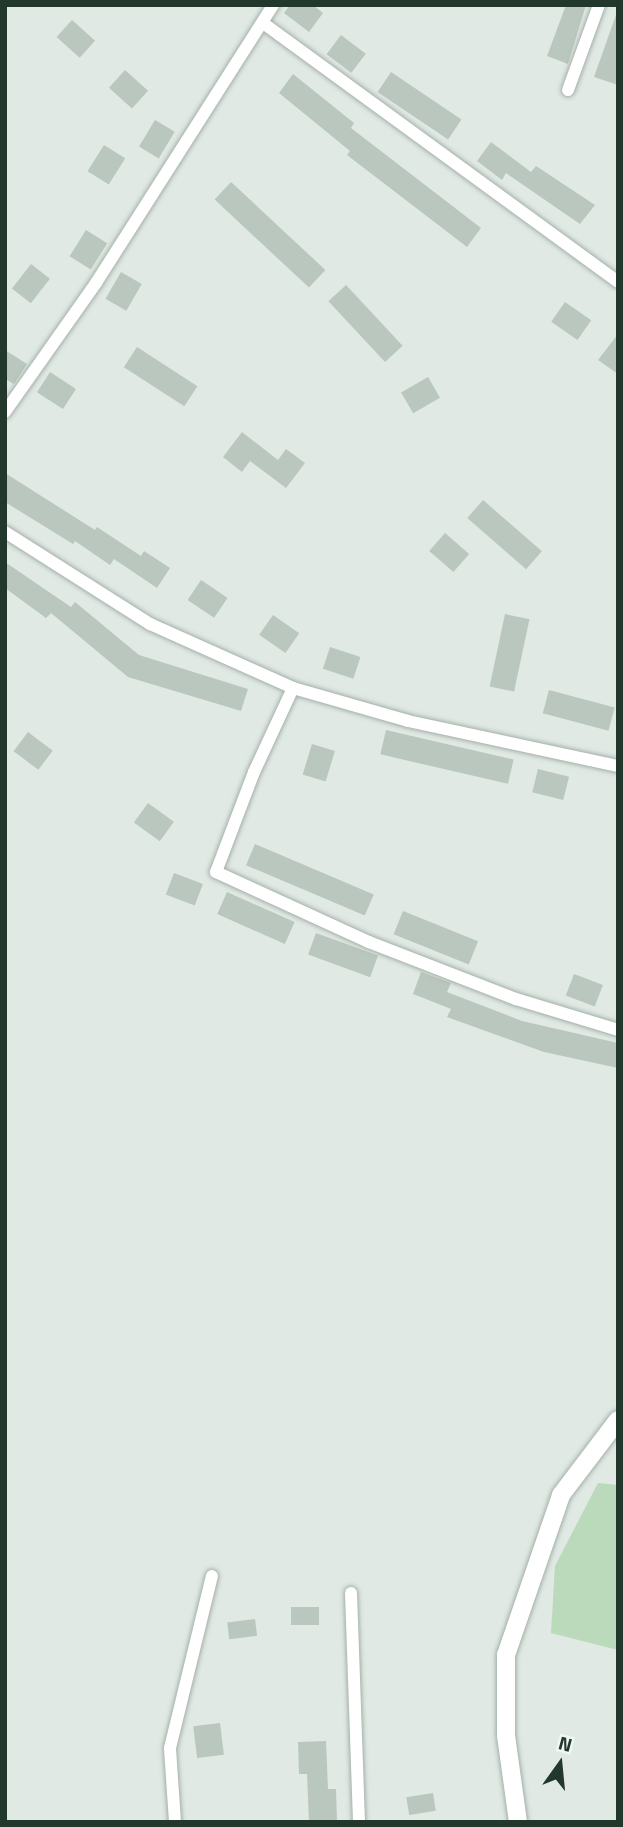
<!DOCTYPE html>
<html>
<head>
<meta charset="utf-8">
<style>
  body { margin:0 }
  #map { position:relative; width:623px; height:1827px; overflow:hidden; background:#e0e9e3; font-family:"Titillium Web",sans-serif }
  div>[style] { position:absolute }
  .green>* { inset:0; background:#bbd9bb }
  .building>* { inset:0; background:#b9c7be; transform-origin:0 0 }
  .roads { filter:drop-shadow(0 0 2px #a4b0a9) drop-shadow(0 0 2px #a4b0a9) }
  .street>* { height:12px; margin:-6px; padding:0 6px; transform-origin:6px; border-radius:6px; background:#fff }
  .secondary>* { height:18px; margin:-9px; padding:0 9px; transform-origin:9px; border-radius:9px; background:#fff }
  span { translate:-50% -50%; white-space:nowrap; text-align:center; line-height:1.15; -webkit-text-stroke:7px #f0f6f2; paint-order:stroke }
  .frame { position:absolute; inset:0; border:7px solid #23382d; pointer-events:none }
  .north { position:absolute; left:525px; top:1729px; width:70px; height:70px; -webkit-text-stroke:5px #f0f6f2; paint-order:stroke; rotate:15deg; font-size:19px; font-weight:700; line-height:28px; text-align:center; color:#23382d }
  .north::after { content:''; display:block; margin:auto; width:24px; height:32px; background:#23382d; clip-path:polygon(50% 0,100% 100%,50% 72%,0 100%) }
</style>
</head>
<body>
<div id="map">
  <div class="green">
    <div style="clip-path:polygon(598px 1483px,618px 1485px,618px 1650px,551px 1633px,555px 1566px)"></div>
  </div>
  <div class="building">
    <div style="clip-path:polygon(290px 5px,313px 5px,323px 13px,309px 32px,284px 13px)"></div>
    <div style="clip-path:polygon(566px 5px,586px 5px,568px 64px,547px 56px)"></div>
    <div style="clip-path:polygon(616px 15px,618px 16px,618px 85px,594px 77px)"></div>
    <div style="left:72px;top:20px;width:31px;height:23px;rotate:42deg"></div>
    <div style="left:341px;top:35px;width:31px;height:24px;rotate:37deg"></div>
    <div style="left:125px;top:70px;width:31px;height:24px;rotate:42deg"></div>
    <div style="left:391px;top:72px;width:85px;height:24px;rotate:34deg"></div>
    <div style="clip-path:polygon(293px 74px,354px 123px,351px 128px,481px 228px,467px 247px,347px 155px,350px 151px,279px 93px)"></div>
    <div style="left:155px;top:120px;width:23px;height:31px;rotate:31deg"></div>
    <div style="clip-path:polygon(491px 142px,531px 172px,536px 166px,595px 205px,580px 224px,506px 173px,502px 180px,477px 161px)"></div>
    <div style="left:104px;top:145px;width:25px;height:31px;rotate:32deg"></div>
    <div style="left:231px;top:182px;width:129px;height:24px;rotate:43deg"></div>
    <div style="left:86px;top:230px;width:25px;height:31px;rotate:32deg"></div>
    <div style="left:31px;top:264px;width:24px;height:31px;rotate:38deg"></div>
    <div style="left:121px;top:272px;width:24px;height:31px;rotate:30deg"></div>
    <div style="left:346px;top:285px;width:83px;height:24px;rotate:47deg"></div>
    <div style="left:565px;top:302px;width:32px;height:24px;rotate:35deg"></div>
    <div style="clip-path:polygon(618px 334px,618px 374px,598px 360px)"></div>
    <div style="left:137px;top:347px;width:72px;height:24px;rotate:33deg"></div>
    <div style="clip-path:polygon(5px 350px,27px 364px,14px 384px,5px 379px)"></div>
    <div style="left:50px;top:372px;width:31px;height:24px;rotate:33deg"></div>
    <div style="left:428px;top:377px;width:24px;height:31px;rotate:60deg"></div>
    <div style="clip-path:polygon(242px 432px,278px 460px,286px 449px,305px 463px,286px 488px,250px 461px,242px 472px,223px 457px)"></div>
    <div style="clip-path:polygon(5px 473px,95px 530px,97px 527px,141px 556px,144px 551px,170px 568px,157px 588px,114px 559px,110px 565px,75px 541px,73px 544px,5px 502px)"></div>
    <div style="left:483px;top:500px;width:78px;height:24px;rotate:41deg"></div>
    <div style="left:445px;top:533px;width:32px;height:24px;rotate:41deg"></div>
    <div style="clip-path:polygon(5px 562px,71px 607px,75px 602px,139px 655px,248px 689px,241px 711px,128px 677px,51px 613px,46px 618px,5px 588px)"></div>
    <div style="left:201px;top:580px;width:32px;height:24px;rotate:34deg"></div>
    <div style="left:505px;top:614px;width:25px;height:74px;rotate:12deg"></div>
    <div style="left:273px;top:615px;width:32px;height:24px;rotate:35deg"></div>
    <div style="left:330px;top:647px;width:32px;height:23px;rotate:18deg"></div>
    <div style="left:549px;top:690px;width:68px;height:24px;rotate:15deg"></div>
    <div style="left:386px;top:730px;width:131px;height:25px;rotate:13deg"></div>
    <div style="left:28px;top:732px;width:31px;height:24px;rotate:37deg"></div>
    <div style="left:312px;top:744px;width:24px;height:32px;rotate:17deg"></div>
    <div style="left:538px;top:769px;width:32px;height:24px;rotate:14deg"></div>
    <div style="left:148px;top:803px;width:32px;height:24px;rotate:36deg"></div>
    <div style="left:255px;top:844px;width:129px;height:23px;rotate:23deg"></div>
    <div style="left:174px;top:873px;width:31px;height:23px;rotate:21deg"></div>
    <div style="left:227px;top:892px;width:74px;height:24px;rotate:24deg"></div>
    <div style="left:403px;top:911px;width:81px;height:25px;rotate:22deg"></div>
    <div style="left:316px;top:933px;width:66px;height:23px;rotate:20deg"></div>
    <div style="clip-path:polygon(421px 972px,451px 983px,447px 992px,522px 1021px,618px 1043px,618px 1068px,544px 1052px,447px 1017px,451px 1009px,413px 994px)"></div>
    <div style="left:574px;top:974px;width:31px;height:23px;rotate:21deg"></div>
    <div style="left:291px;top:1607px;width:28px;height:18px"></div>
    <div style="left:255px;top:1619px;width:17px;height:28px;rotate:83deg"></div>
    <div style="left:220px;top:1723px;width:32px;height:27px;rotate:83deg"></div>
    <div style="clip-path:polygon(326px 1741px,328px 1789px,336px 1789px,337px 1821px,309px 1822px,307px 1774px,299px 1774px,298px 1742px)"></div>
    <div style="left:433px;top:1793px;width:18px;height:27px;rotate:81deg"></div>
  </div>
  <div class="roads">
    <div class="street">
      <div style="left:263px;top:23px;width:439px;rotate:36.1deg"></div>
      <div style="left:568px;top:90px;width:90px;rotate:-70deg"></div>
      <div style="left:5px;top:412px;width:158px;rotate:-54.8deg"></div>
      <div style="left:96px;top:283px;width:330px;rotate:-57.5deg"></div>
      <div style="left:5px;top:532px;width:172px;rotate:32.4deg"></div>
      <div style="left:150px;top:624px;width:157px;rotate:24.1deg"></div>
      <div style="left:293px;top:688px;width:120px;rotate:16deg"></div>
      <div style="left:408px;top:721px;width:215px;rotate:12.1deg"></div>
      <div style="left:293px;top:688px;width:93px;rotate:114.9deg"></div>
      <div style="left:254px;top:772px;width:107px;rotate:110.8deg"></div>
      <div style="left:216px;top:872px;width:168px;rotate:24.6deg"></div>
      <div style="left:369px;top:942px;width:158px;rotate:21.2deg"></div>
      <div style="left:516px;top:999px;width:107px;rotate:16.9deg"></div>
      <div style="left:351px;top:1593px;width:229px;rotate:88deg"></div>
      <div style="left:175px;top:1822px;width:74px;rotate:-93.9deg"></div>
      <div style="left:170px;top:1748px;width:177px;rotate:-76.3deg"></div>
    </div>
    <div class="secondary">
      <div style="left:518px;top:1822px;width:88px;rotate:-97.9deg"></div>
      <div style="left:506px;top:1735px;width:80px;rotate:-90deg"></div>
      <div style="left:506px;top:1655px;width:169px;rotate:-71deg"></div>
      <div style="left:561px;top:1495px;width:94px;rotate:-52.8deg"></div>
    </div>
  </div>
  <div class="frame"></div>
  <div class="north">N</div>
</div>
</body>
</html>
